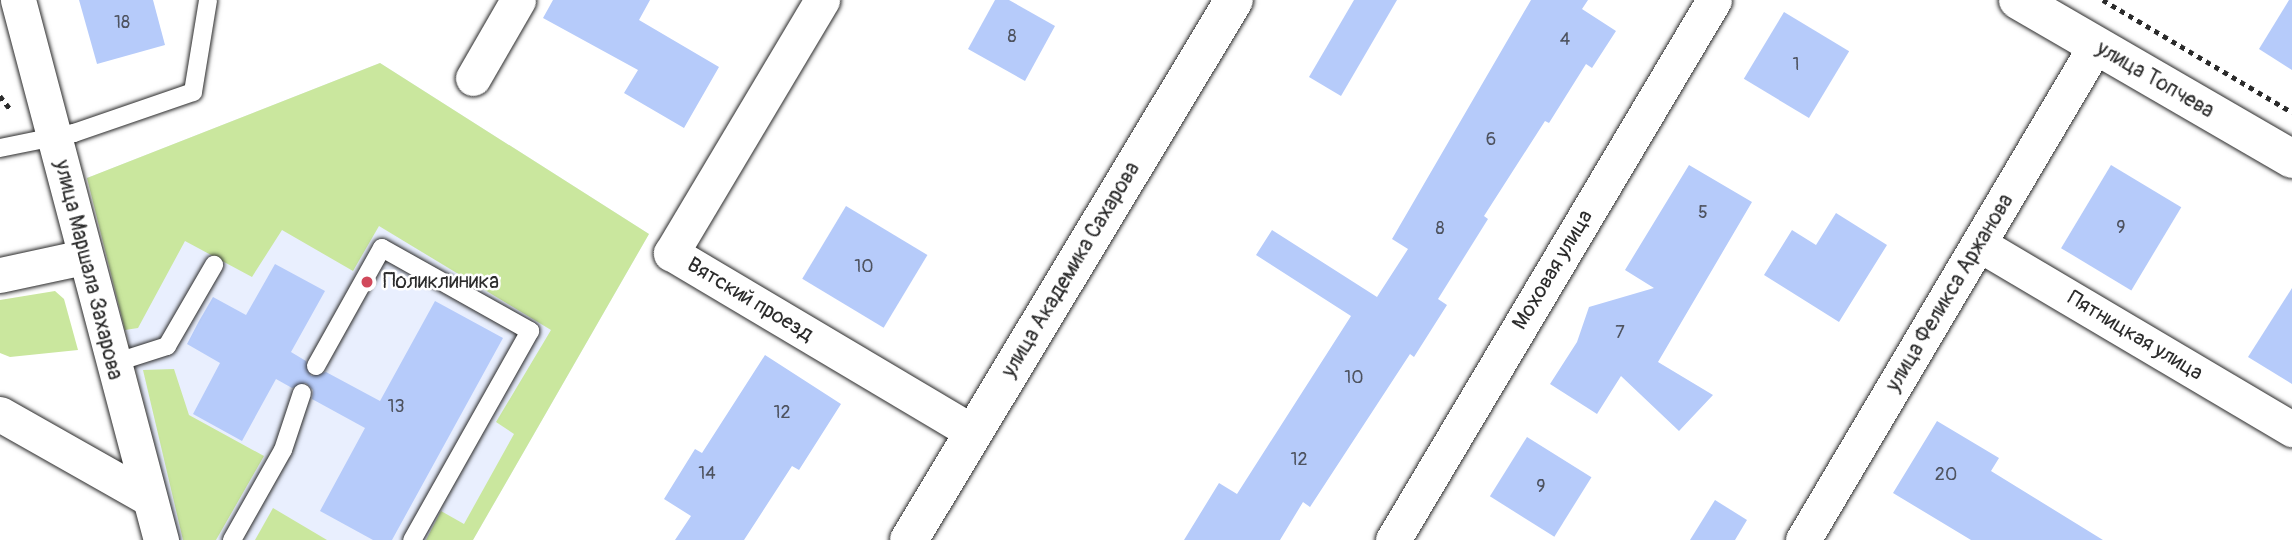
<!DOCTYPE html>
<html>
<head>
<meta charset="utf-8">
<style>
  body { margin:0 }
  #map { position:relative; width:2292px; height:540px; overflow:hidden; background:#fff; font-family:Pangolin,sans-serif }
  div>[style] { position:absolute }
  .built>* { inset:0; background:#e9effe }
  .green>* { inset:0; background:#cae79e }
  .building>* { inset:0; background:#b6cbfa; transform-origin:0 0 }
  .path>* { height:4.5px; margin-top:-2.25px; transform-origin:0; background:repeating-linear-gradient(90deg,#2b2b2b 0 5px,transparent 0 10px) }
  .roads { filter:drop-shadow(0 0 2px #2b2b2b) drop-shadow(0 0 2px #2b2b2b) }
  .service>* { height:18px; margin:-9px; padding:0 9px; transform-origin:9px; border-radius:9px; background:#fff }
  .minor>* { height:35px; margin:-17.5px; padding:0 17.5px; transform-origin:17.5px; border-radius:17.5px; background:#fff }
  .tertiary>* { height:38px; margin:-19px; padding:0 19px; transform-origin:19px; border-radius:19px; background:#fff }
  .dots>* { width:19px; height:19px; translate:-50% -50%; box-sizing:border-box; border:4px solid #fff; border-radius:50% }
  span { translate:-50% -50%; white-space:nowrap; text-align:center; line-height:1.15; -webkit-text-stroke:5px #fff; paint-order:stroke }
  .number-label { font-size:18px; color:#4e535f }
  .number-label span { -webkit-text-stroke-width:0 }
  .street-label { font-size:21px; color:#2b2b2b }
  .poi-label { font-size:21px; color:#2b2b2b }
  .left { translate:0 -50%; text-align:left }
</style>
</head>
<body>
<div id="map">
  <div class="built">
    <div style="clip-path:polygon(380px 63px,649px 234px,473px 540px,179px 540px,87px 178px)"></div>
  </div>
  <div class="green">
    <div style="clip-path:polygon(380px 63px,649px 234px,473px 540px,426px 540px,441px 511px,464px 524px,514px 434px,496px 422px,551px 330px,379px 226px,353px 271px,282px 230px,252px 277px,185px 241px,138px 328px,125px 330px,87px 178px)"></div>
    <div style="clip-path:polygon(55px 291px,64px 299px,78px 350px,10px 357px,0 353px,0 300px)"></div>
    <div style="clip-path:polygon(174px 369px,189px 415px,264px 456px,216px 540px,183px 540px,143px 370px)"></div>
    <div style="clip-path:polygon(273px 508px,327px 540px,255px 540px)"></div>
  </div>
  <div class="building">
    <div style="clip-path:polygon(79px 0,153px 0,165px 45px,97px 64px)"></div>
    <div style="clip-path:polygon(553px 0,650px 0,639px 20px,719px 67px,684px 128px,624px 93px,638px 70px,543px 18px)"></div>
    <div style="clip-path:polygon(995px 0,1009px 0,1055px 26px,1025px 81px,968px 49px)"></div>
    <div style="clip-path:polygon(1354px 0,1397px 0,1341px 96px,1309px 77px)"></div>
    <div style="clip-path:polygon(1531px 0,1588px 0,1582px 9px,1616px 31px,1592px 68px,1586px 64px,1549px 123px,1545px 121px,1484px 216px,1488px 219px,1438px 299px,1447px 305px,1414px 357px,1410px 354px,1310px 507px,1303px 502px,1280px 540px,1184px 540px,1219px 483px,1237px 494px,1351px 316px,1256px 255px,1272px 230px,1377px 297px,1408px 249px,1392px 239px)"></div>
    <div style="clip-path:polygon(2289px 0,2292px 0,2292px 70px,2259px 49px)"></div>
    <div style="left:1784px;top:12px;width:76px;height:78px;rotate:31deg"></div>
    <div style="clip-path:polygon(1689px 165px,1752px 202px,1658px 362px,1713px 395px,1679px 431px,1621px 376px,1597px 414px,1550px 384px,1577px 342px,1589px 307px,1654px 288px,1625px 270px)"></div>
    <div style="left:2111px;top:165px;width:82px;height:97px;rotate:31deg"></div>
    <div style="left:846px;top:206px;width:95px;height:85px;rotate:31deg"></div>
    <div style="clip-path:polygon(1836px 213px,1887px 245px,1839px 322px,1764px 275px,1792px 230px,1816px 245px)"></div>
    <div style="clip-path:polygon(275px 264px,325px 291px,291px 352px,306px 361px,311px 376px,326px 372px,380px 401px,435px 301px,503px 338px,392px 540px,373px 540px,320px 511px,365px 428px,312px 399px,313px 390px,306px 383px,292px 388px,276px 379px,242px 441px,193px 414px,220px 363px,187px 344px,199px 321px,213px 297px,246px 315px)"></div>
    <div style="clip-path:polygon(2292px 288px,2292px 384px,2248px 357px)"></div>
    <div style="clip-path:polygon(765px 355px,841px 404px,799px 470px,792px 466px,744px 540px,675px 540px,691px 516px,664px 499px,695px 449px,702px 453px)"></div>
    <div style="clip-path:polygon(1937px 421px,1999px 458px,1991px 471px,2103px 540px,1971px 540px,1893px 493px)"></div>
    <div style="left:1527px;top:437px;width:76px;height:70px;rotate:32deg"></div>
    <div style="clip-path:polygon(1715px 500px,1747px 520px,1735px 540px,1690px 540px)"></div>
  </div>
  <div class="path">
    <div style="left:2103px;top:0;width:220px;rotate:30.7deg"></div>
    <div style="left:0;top:96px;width:16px;rotate:52deg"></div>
  </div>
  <div class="roads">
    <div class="service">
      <div style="left:0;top:148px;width:76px;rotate:-11.5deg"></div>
      <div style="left:74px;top:133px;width:126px;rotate:-19deg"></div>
      <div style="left:193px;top:92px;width:93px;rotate:-80.7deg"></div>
      <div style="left:111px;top:364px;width:59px;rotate:-17.8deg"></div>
      <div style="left:167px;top:346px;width:94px;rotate:-59.9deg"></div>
      <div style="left:316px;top:366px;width:135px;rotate:-60.8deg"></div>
      <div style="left:382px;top:248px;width:170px;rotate:29.3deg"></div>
      <div style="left:530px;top:331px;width:240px;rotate:119.4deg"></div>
      <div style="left:232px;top:540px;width:103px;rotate:-60.5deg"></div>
      <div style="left:283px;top:450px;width:60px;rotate:-71.6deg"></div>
    </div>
    <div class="minor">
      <div style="left:18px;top:0;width:559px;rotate:75.17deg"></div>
      <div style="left:822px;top:0;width:295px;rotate:120.8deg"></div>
      <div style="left:671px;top:253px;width:352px;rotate:30.7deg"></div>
      <div style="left:473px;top:78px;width:90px;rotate:-60deg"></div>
      <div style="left:1979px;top:244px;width:364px;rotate:30.6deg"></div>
      <div style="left:0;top:275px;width:86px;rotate:-12.1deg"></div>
      <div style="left:0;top:414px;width:169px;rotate:29.5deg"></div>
      <div style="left:1393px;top:540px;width:628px;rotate:-59.27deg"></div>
      <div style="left:1803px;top:540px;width:575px;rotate:-59.38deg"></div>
    </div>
    <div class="tertiary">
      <div style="left:2018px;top:0;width:317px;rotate:30.1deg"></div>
      <div style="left:909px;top:540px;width:630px;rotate:-58.96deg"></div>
    </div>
  </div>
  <div class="dots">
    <div style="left:367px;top:282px;background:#d1495b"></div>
  </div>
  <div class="number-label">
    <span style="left:122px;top:23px">18</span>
    <span style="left:1012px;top:37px">8</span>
    <span style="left:1565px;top:40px">4</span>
    <span style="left:1796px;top:65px">1</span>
    <span style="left:1491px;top:140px">6</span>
    <span style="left:1703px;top:213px">5</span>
    <span style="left:2121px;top:228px">9</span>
    <span style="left:1440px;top:229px">8</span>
    <span style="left:864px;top:267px">10</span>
    <span style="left:1620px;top:333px">7</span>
    <span style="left:1354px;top:378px">10</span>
    <span style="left:396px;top:407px">13</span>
    <span style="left:782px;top:413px">12</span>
    <span style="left:1299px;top:460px">12</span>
    <span style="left:707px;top:474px">14</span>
    <span style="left:1946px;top:475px">20</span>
    <span style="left:1541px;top:487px">9</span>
  </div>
  <div class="street-label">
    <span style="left:2155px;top:80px;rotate:30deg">улица Топчева</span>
    <span style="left:88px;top:270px;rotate:76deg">улица Маршала Захарова</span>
    <span style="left:1071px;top:270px;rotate:-59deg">улица Академика Сахарова</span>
    <span style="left:1553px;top:270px;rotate:-59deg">Моховая улица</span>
    <span style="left:1950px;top:293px;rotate:-59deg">улица Феликса Аржанова</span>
    <span style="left:750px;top:300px;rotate:31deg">Вятский проезд</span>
    <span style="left:2135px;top:336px;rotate:31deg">Пятницкая улица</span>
  </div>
  <div class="poi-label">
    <span class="left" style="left:383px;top:282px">Поликлиника</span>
  </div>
</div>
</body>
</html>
